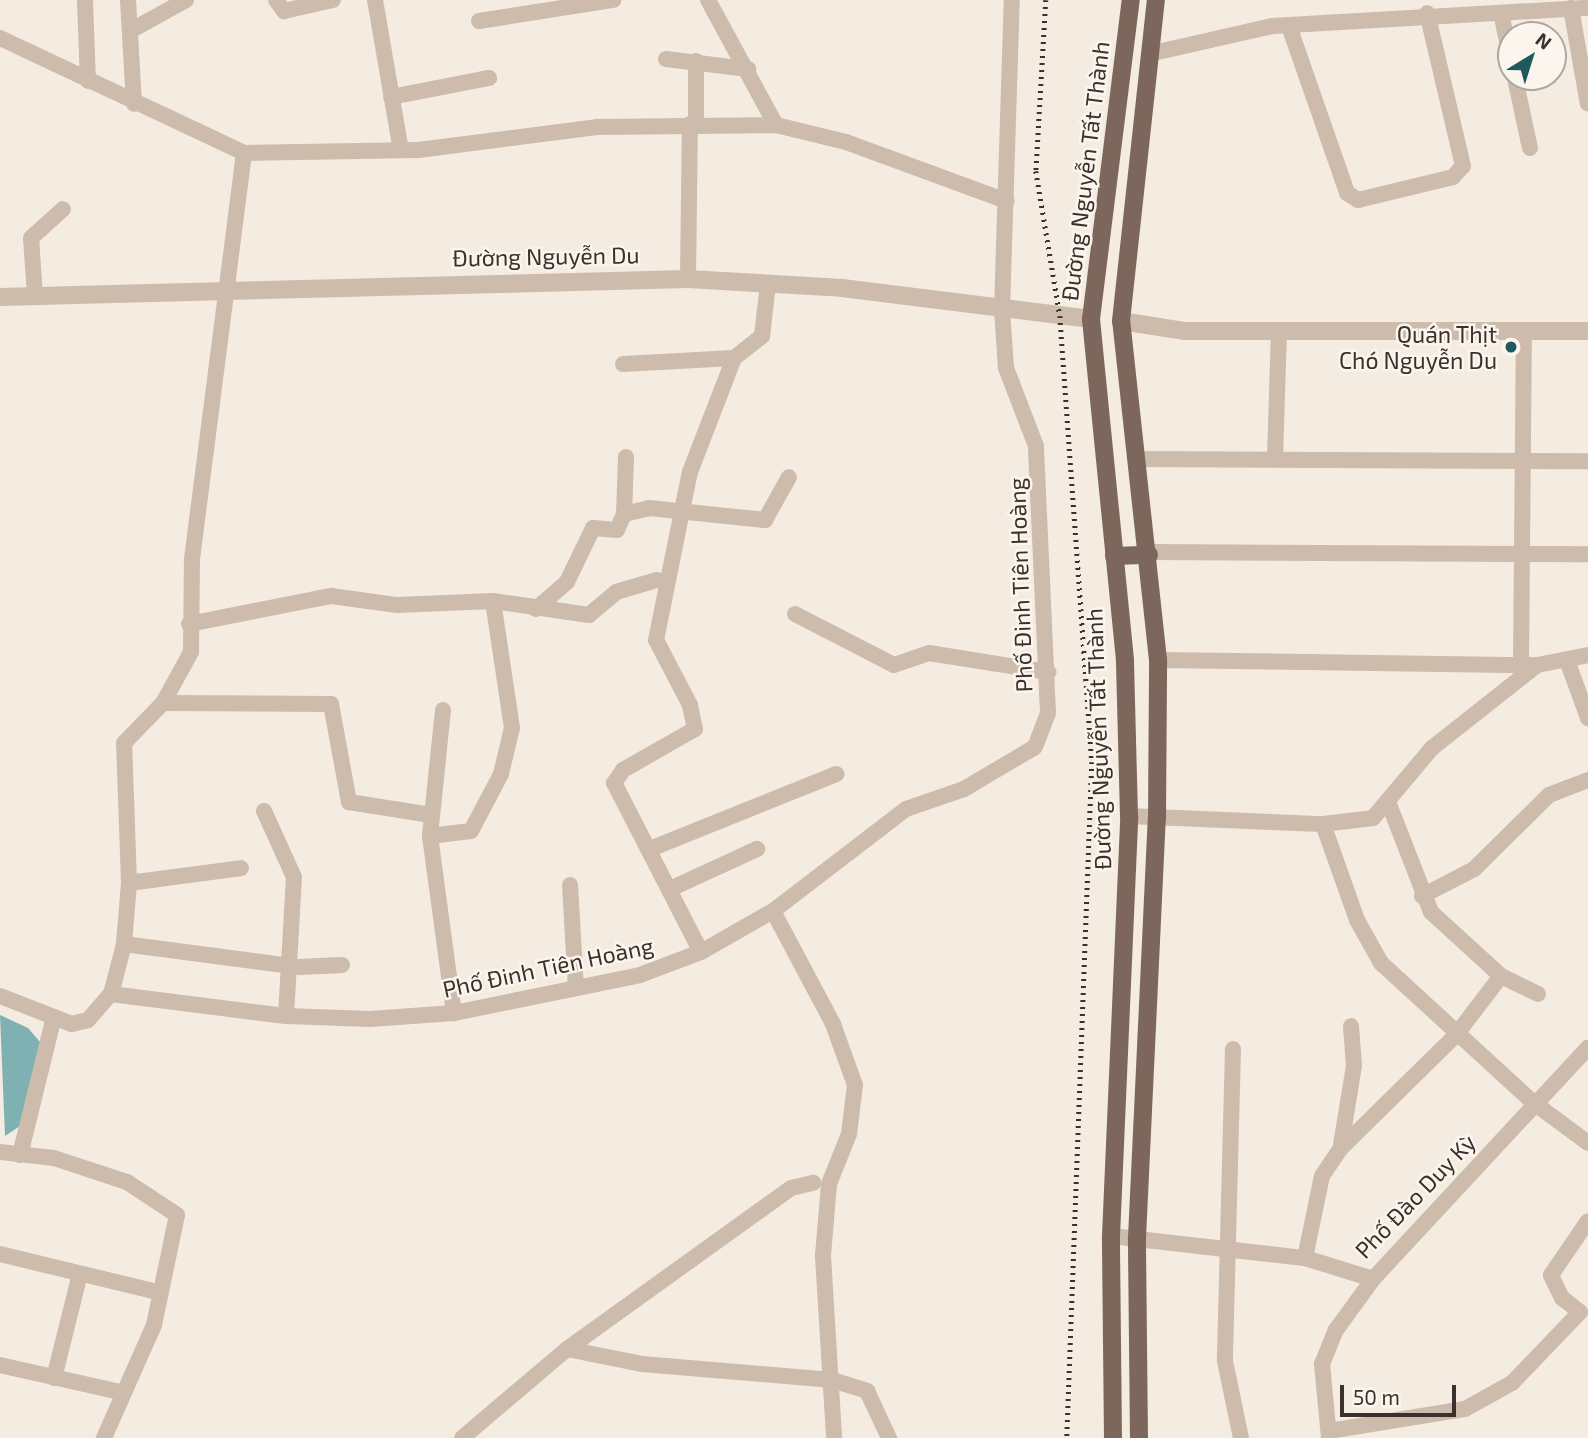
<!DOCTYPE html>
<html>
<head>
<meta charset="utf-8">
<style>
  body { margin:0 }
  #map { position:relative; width:1588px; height:1438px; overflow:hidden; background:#f4ebe1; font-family:"Exo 2",sans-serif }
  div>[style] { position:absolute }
  .water>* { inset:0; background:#7fb0b2 }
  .minor>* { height:16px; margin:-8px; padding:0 8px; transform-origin:8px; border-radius:8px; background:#cdbbac }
  .tertiary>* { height:18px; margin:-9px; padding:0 9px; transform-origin:9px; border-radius:9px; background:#cdbbac }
  .primary>* { height:18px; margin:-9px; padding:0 9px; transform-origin:9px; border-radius:9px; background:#7d675c }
  .rail>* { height:4.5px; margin-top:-2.25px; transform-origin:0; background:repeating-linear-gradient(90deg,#3b302b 0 2px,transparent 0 7px) }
  .dots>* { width:19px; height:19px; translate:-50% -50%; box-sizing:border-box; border:4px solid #fbf5ee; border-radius:50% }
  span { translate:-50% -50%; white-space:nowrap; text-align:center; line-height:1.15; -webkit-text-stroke:5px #fbf5ee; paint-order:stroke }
  .street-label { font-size:23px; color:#3b302b }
  .poi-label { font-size:23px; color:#3b302b }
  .right { translate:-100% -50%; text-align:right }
  .north { position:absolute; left:1497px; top:21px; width:70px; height:70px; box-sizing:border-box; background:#fbf5ee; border:2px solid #aea6a0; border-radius:50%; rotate:38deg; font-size:19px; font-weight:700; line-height:28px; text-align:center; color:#3b302b }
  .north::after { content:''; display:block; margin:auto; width:24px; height:32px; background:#1f5a5e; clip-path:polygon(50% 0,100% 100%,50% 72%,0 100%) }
  .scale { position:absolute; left:1340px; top:1385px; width:116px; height:32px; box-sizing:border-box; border:4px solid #3b302b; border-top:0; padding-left:9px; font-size:21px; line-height:24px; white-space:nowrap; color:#3b302b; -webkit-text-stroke:5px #fbf5ee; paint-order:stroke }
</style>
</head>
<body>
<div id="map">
  <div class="water">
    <div style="clip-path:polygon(0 1015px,28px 1028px,41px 1043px,20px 1126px,5px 1136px)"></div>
  </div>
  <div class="minor">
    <div style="left:85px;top:0;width:81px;rotate:87.9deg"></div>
    <div style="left:128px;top:0;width:104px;rotate:86.7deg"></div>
    <div style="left:276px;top:0;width:14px;rotate:54deg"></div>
    <div style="left:284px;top:11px;width:50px;rotate:-12.7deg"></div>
    <div style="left:375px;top:0;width:152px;rotate:80.2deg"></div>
    <div style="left:708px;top:0;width:142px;rotate:61.5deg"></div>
    <div style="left:1571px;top:8px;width:97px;rotate:80deg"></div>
    <div style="left:1501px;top:13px;width:138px;rotate:77.9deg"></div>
    <div style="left:479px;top:21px;width:136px;rotate:-8.9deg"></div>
    <div style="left:1289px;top:26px;width:177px;rotate:70.8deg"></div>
    <div style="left:1347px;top:193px;width:13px;rotate:32deg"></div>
    <div style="left:1358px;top:200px;width:98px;rotate:-13.6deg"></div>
    <div style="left:1453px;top:177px;width:15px;rotate:-48deg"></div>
    <div style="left:1463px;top:166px;width:157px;rotate:-103.2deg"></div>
    <div style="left:130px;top:31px;width:64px;rotate:-29deg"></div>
    <div style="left:0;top:38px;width:270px;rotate:25.2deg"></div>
    <div style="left:244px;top:153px;width:174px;rotate:-1deg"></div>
    <div style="left:418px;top:150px;width:180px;rotate:-7.3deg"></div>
    <div style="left:597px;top:127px;width:179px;rotate:-0.6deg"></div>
    <div style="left:776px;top:125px;width:72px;rotate:13.7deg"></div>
    <div style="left:846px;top:142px;width:171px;rotate:20.2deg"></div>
    <div style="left:1149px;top:54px;width:126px;rotate:-12.8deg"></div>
    <div style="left:1272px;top:26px;width:317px;rotate:-3.3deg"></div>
    <div style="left:666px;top:59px;width:83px;rotate:7deg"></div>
    <div style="left:391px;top:97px;width:100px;rotate:-11deg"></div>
    <div style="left:696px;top:124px;width:63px;rotate:-90deg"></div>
    <div style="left:688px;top:279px;width:155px;rotate:-89.3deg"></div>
    <div style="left:35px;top:296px;width:58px;rotate:-93.9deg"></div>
    <div style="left:31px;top:238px;width:43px;rotate:-42.2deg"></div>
    <div style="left:623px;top:364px;width:111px;rotate:-3.1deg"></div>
    <div style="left:734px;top:358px;width:36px;rotate:-38deg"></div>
    <div style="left:762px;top:336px;width:52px;rotate:-83.4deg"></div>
    <div style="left:1275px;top:458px;width:127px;rotate:-88.2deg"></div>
    <div style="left:1137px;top:459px;width:451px;rotate:0.3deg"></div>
    <div style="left:624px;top:514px;width:57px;rotate:-88deg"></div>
    <div style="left:1149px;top:552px;width:439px;rotate:0.3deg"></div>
    <div style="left:536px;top:609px;width:41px;rotate:-41.1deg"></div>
    <div style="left:567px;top:582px;width:60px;rotate:-64.3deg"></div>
    <div style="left:593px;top:528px;width:24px;rotate:5deg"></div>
    <div style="left:617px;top:530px;width:17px;rotate:-66deg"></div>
    <div style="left:624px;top:514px;width:26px;rotate:-13deg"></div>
    <div style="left:649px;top:508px;width:117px;rotate:5.9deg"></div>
    <div style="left:765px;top:520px;width:49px;rotate:-60.8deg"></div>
    <div style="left:795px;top:614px;width:111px;rotate:27.3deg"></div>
    <div style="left:894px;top:665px;width:37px;rotate:-19deg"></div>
    <div style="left:929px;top:653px;width:121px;rotate:9.1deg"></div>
    <div style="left:189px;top:624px;width:145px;rotate:-11.2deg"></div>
    <div style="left:331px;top:596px;width:67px;rotate:7.8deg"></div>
    <div style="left:397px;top:605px;width:96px;rotate:-2.4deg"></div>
    <div style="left:493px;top:601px;width:97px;rotate:8.3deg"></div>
    <div style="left:589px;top:615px;width:35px;rotate:-40deg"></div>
    <div style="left:616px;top:592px;width:43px;rotate:-16.3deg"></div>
    <div style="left:1158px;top:660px;width:379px;rotate:0.8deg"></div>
    <div style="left:1537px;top:665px;width:52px;rotate:-11.1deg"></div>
    <div style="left:1568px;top:663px;width:59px;rotate:70deg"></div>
    <div style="left:1521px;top:664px;width:334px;rotate:-89.5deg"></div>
    <div style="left:163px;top:703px;width:168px;rotate:0.3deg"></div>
    <div style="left:331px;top:704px;width:100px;rotate:79.6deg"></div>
    <div style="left:349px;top:802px;width:83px;rotate:9deg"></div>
    <div style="left:443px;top:710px;width:127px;rotate:95.9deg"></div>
    <div style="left:430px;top:836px;width:179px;rotate:82.3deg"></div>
    <div style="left:264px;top:811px;width:72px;rotate:65.6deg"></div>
    <div style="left:294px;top:877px;width:139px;rotate:93.3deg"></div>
    <div style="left:1129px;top:816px;width:194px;rotate:2.4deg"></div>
    <div style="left:1323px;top:824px;width:50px;rotate:-6.8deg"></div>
    <div style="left:1373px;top:818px;width:92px;rotate:-49.9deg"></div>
    <div style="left:1432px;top:748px;width:134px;rotate:-38.3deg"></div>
    <div style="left:1323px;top:824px;width:102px;rotate:70.5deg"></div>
    <div style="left:1357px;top:920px;width:49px;rotate:60.8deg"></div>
    <div style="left:1381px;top:963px;width:207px;rotate:42.5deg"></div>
    <div style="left:1534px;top:1103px;width:67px;rotate:36.5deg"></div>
    <div style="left:430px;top:836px;width:41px;rotate:-7deg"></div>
    <div style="left:471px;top:831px;width:64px;rotate:-62.2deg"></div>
    <div style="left:501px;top:774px;width:47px;rotate:-76.6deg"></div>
    <div style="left:512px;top:728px;width:128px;rotate:-98.5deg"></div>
    <div style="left:650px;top:849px;width:201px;rotate:-21.9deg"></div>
    <div style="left:129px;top:883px;width:113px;rotate:-7.6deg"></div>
    <div style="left:570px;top:885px;width:103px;rotate:86.7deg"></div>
    <div style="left:670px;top:889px;width:96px;rotate:-24.7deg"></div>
    <div style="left:1422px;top:896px;width:59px;rotate:-27.4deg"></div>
    <div style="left:1474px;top:869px;width:105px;rotate:-44.6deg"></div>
    <div style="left:1549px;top:795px;width:42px;rotate:-21deg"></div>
    <div style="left:773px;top:911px;width:128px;rotate:62deg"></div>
    <div style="left:833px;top:1024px;width:65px;rotate:70.2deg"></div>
    <div style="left:855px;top:1085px;width:49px;rotate:97deg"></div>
    <div style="left:849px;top:1134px;width:54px;rotate:111.8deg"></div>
    <div style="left:829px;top:1184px;width:72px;rotate:94.8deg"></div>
    <div style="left:823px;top:1256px;width:182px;rotate:86.5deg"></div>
    <div style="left:124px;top:944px;width:177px;rotate:7.5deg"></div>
    <div style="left:299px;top:967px;width:43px;rotate:-2.7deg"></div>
    <div style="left:701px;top:952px;width:190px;rotate:-117.2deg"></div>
    <div style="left:614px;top:783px;width:16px;rotate:-55deg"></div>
    <div style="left:623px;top:770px;width:83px;rotate:-29.7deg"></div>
    <div style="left:695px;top:729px;width:25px;rotate:-102deg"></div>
    <div style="left:690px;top:705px;width:73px;rotate:-117.6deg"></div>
    <div style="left:656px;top:640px;width:171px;rotate:-78.6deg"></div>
    <div style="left:690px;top:472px;width:122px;rotate:-68.9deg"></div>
    <div style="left:1501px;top:976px;width:41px;rotate:25.9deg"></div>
    <div style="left:111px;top:994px;width:52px;rotate:-75.4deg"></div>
    <div style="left:124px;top:944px;width:61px;rotate:-85.3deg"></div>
    <div style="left:129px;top:883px;width:140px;rotate:-92deg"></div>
    <div style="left:124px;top:743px;width:56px;rotate:-45.7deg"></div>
    <div style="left:163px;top:703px;width:58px;rotate:-61.2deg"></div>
    <div style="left:191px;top:652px;width:93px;rotate:-89.4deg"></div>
    <div style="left:192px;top:559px;width:409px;rotate:-82.7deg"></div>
    <div style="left:0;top:996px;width:77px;rotate:21.3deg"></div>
    <div style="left:72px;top:1024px;width:16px;rotate:-14deg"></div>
    <div style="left:88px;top:1020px;width:35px;rotate:-49deg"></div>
    <div style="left:111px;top:994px;width:176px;rotate:7.2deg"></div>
    <div style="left:286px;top:1016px;width:84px;rotate:2deg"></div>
    <div style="left:370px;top:1019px;width:84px;rotate:-4.1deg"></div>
    <div style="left:454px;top:1013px;width:190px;rotate:-11.5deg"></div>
    <div style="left:640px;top:975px;width:65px;rotate:-20.7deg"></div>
    <div style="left:701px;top:952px;width:83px;rotate:-29.7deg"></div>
    <div style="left:773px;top:911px;width:168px;rotate:-37.5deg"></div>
    <div style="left:906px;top:809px;width:61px;rotate:-19deg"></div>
    <div style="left:964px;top:789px;width:82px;rotate:-30.6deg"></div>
    <div style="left:1035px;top:747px;width:36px;rotate:-69deg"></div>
    <div style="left:1048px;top:713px;width:267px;rotate:-92.6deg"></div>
    <div style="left:1036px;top:446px;width:84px;rotate:-111deg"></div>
    <div style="left:1006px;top:368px;width:58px;rotate:-93.9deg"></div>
    <div style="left:1002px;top:310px;width:310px;rotate:-88.2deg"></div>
    <div style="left:1233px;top:1049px;width:312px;rotate:91.5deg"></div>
    <div style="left:1225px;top:1361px;width:79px;rotate:78.3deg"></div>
    <div style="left:1341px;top:1145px;width:80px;rotate:-80.7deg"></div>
    <div style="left:1354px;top:1066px;width:40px;rotate:-94.3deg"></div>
    <div style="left:0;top:1152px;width:54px;rotate:6.3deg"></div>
    <div style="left:54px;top:1158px;width:77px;rotate:18.2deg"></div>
    <div style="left:127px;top:1182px;width:60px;rotate:33.4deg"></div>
    <div style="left:177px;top:1215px;width:112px;rotate:101.8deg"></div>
    <div style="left:154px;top:1325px;width:124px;rotate:113.9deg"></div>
    <div style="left:20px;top:1155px;width:142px;rotate:-76.2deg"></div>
    <div style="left:1111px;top:1236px;width:195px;rotate:6.5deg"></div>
    <div style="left:1305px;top:1258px;width:71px;rotate:17.2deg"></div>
    <div style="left:1373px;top:1279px;width:316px;rotate:-47.1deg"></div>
    <div style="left:0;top:1254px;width:162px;rotate:13.6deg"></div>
    <div style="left:1305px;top:1258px;width:84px;rotate:-78.3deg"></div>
    <div style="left:1322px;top:1176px;width:34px;rotate:-56deg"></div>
    <div style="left:1341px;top:1148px;width:161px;rotate:-44.5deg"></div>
    <div style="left:1456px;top:1035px;width:74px;rotate:-52.7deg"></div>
    <div style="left:1501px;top:976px;width:95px;rotate:-137.6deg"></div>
    <div style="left:1431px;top:912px;width:116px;rotate:-111.3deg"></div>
    <div style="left:567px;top:1349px;width:76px;rotate:11.3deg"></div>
    <div style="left:642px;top:1364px;width:191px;rotate:4.8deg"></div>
    <div style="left:832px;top:1380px;width:37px;rotate:17deg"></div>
    <div style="left:867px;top:1391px;width:52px;rotate:64.9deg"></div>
    <div style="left:0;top:1365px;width:123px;rotate:12.7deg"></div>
    <div style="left:54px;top:1378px;width:107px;rotate:-76deg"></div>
    <div style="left:1329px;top:1431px;width:138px;rotate:-9.2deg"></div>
    <div style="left:1465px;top:1409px;width:54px;rotate:-29deg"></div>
    <div style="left:1512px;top:1383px;width:98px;rotate:-46.2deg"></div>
    <div style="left:1580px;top:1312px;width:23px;rotate:-142deg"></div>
    <div style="left:1562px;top:1298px;width:25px;rotate:-116deg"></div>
    <div style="left:1551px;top:1275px;width:65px;rotate:-55.6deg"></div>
    <div style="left:462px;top:1438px;width:138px;rotate:-40.3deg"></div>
    <div style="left:567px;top:1349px;width:276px;rotate:-35.7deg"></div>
    <div style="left:791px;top:1188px;width:23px;rotate:-13deg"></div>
    <div style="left:1329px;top:1438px;width:74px;rotate:-95.4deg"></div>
    <div style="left:1322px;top:1364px;width:37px;rotate:-68deg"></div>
    <div style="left:1336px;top:1330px;width:63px;rotate:-54deg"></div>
  </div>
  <div class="tertiary">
    <div style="left:0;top:297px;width:688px;rotate:-1.5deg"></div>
    <div style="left:688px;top:279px;width:154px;rotate:3.3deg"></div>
    <div style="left:842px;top:288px;width:251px;rotate:7.1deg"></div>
    <div style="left:1121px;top:321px;width:65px;rotate:8.9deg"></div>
    <div style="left:1185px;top:331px;width:403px"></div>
  </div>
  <div class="primary">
    <div style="left:1114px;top:556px;width:35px;rotate:-2deg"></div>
    <div style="left:1113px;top:1438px;width:202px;rotate:-90.6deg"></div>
    <div style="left:1111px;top:1236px;width:420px;rotate:-87.5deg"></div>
    <div style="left:1129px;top:816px;width:156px;rotate:-91.5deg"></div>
    <div style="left:1125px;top:660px;width:343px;rotate:-95.7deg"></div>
    <div style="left:1091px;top:319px;width:321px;rotate:-82.9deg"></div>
    <div style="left:1139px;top:1438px;width:200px;rotate:-90.6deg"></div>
    <div style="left:1137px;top:1238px;width:420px;rotate:-87.3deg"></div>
    <div style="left:1157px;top:818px;width:158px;rotate:-89.6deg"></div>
    <div style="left:1158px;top:660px;width:341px;rotate:-96.2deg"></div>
    <div style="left:1121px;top:321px;width:323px;rotate:-83.8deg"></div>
  </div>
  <div class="rail">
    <div style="left:1046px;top:0;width:171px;rotate:93.3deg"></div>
    <div style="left:1036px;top:171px;width:147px;rotate:80.6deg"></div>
    <div style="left:1060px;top:316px;width:447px;rotate:85.9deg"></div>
    <div style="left:1092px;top:762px;width:676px;rotate:92.12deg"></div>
  </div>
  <div class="dots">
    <div style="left:1511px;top:347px;background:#1f5a5e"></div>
  </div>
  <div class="street-label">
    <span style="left:1085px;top:171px;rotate:-83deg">Đường Nguyễn Tất Thành</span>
    <span style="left:546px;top:256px;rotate:-1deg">Đường Nguyễn Du</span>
    <span style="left:1020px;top:585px;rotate:-92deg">Phố Đinh Tiên Hoàng</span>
    <span style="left:1098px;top:739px;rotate:-92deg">Đường Nguyễn Tất Thành</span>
    <span style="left:548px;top:967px;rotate:-12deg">Phố Đinh Tiên Hoàng</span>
    <span style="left:1415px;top:1196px;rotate:-46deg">Phố Đào Duy Kỳ</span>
  </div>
  <div class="poi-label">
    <span class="right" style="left:1497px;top:347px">Quán Thịt<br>Chó Nguyễn Du</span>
  </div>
  <div class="north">N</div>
  <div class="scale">50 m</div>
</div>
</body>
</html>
